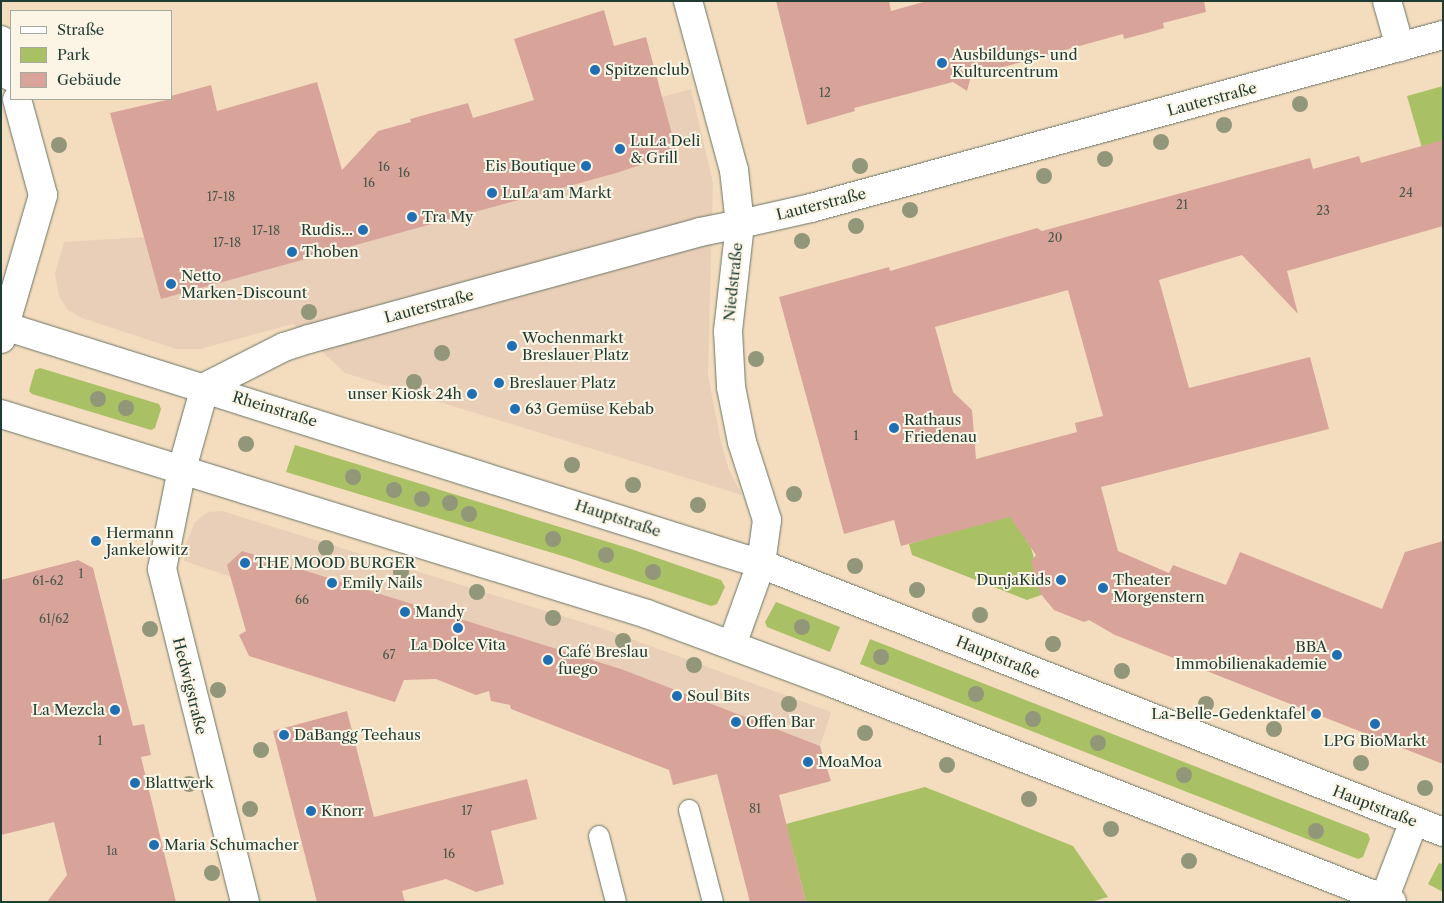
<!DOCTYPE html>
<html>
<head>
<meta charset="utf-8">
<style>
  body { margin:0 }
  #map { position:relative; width:1444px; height:903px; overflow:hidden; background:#f4ddbf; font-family:"Libre Caslon Text",serif }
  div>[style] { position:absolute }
  .built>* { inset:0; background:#eacfb8 }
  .green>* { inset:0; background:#aac065 }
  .building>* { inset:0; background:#d8a499 }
  .roads { filter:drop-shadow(0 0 1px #6a7565) drop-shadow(0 0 1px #6a7565) }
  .service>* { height:20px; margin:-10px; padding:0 10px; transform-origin:10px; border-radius:10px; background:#fff }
  .pedestrian>* { height:28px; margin:-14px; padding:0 14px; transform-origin:14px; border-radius:14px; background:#fff }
  .minor>* { height:28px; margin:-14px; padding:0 14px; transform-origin:14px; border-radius:14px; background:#fff }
  .tertiary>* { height:28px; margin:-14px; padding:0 14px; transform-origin:14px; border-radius:14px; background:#fff }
  .trees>* { width:16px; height:16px; margin:-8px; border-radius:50%; background:#929779 }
  .dots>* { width:14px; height:14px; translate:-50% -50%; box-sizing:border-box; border:2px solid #fcf5e5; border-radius:50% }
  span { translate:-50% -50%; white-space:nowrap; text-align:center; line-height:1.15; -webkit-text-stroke:4px #fcf5e5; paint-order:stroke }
  .number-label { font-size:12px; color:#4d574d }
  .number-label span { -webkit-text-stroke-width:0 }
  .poi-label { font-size:15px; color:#1f3d34 }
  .left { translate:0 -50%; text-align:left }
  .right { translate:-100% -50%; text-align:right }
  .street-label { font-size:15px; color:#1f3d34 }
  .frame { position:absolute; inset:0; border:2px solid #1f3d34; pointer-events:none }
  .legend { position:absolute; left:10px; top:10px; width:162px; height:90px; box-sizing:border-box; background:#fcf5e5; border:1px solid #a4ab9e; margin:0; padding:6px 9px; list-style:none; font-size:15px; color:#1f3d34 }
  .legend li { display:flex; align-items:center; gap:10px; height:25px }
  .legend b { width:25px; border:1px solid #a4ab9e }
</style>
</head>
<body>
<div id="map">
  <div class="built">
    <div style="clip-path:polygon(691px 89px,713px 183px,708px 375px,721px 442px,729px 470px,742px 495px,345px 373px,293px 324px,200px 349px,176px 349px,82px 318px,68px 310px,59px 296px,55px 274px,64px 242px,144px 237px)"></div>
    <div style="clip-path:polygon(222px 511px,601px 628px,826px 710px,831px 713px,811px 773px,184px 561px,185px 546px,195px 522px,208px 512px)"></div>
  </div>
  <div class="green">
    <div style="clip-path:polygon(1443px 86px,1443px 142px,1422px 148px,1407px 96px)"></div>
    <div style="clip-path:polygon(40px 368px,159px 404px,161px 409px,155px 428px,151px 430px,32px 394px,29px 391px,35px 370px)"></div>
    <div style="clip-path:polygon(295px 445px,631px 549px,721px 580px,725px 587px,717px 604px,711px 606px,566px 557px,286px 472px)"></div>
    <div style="clip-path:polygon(1022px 511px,1026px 541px,1030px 544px,1044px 594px,1027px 600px,912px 555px,909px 544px)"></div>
    <div style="clip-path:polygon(776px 602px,840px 627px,830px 652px,767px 627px,765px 622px)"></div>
    <div style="clip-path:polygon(870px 639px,1368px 834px,1370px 839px,1363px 857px,1358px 859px,860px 664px)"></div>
    <div style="clip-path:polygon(925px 787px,1073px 846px,1108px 897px,1091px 902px,806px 902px,786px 824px)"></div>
    <div style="clip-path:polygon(1439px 863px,1443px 864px,1443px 892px,1428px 884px)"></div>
  </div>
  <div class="building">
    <div style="clip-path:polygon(776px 1px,889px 1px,891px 11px,927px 1px,1204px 1px,1206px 12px,1163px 23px,1164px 28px,1147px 33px,1124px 39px,1123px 34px,971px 76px,967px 91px,953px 82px,854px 108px,855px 111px,807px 125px)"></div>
    <div style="clip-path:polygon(604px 10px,614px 46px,646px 37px,677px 153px,616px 173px,161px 299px,110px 113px,171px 99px,171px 96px,211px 85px,217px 111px,317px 82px,342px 170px,378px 131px,411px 122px,410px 119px,468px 103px,473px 118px,534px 100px,514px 39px)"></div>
    <div style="clip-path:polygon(evenodd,1443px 140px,1443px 226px,1287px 271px,1298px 314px,1242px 255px,1159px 280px,1189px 388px,1310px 357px,1329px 429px,1101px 487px,1118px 551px,1169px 573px,1173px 565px,1226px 585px,1240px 552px,1382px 609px,1405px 552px,1443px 541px,1443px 764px,1115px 635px,1089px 620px,1084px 622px,1054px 610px,1040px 593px,1031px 562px,1036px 555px,1010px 517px,901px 546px,894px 520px,844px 534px,779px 297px,889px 267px,890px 271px,1037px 228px,1042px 231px,1310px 158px,1313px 169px,1359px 156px,1361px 163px,1443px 140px,1068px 290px,1103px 416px,1075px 423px,1077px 432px,976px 459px,972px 410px,953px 392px,935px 327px,1068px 290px)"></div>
    <div style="clip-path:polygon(242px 551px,621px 669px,820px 746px,831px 781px,779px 795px,806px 902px,750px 902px,717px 774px,673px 785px,669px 770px,511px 709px,510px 705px,491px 701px,489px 691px,476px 695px,436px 679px,404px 680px,395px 702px,249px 656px,239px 635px,246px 631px,227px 565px)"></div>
    <div style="clip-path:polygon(78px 560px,93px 568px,133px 726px,144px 724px,151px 755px,141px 757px,176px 902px,47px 902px,67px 875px,54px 822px,1px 835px,1px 580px)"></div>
    <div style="clip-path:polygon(347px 711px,374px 817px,527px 779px,537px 819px,491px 831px,504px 884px,476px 892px,446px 879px,402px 891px,405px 902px,317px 902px,273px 731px)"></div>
  </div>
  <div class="roads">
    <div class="service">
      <div style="left:689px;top:810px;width:95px;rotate:75.4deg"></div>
      <div style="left:599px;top:836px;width:68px;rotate:75.6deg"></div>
    </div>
    <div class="pedestrian">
      <div style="left:205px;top:387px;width:89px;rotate:-26.9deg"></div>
      <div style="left:284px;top:347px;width:26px;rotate:-18deg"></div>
      <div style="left:309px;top:339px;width:405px;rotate:-15.3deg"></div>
      <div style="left:700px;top:232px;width:41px;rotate:-11.3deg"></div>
    </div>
    <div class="minor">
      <div style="left:688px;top:1px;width:175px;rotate:74.8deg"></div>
      <div style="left:734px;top:170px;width:54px;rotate:83.7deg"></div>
      <div style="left:740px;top:224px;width:108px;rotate:96.4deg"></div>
      <div style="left:728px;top:331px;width:56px;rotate:86.9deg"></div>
      <div style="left:731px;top:387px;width:56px;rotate:78.7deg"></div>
      <div style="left:742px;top:442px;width:82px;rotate:72.2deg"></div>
      <div style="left:767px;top:520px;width:44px;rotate:97.8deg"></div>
      <div style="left:761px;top:564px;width:86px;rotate:109.7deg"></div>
      <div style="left:1387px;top:1px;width:48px;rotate:74.2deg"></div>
      <div style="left:1px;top:40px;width:38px;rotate:75deg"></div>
      <div style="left:740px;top:224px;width:73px;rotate:-12.7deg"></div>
      <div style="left:811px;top:208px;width:655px;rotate:-15.31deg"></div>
      <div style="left:1px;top:339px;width:150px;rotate:-73.7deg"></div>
      <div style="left:43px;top:195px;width:99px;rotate:-105.2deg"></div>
      <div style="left:205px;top:387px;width:85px;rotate:105.7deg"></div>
      <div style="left:182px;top:469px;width:102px;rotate:101.3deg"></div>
      <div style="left:162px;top:569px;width:343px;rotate:76deg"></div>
      <div style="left:1383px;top:902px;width:87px;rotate:-69.1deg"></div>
    </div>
    <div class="tertiary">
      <div style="left:1px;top:325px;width:797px;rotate:17.46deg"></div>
      <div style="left:761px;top:564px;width:733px;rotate:21.45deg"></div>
      <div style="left:1px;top:414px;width:676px;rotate:17.2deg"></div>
      <div style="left:647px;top:614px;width:201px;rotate:20.4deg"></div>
      <div style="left:835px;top:684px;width:598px;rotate:21.37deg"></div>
    </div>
  </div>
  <div class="trees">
    <div style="left:1300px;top:104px"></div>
    <div style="left:1224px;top:125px"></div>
    <div style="left:1161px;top:142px"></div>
    <div style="left:59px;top:145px"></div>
    <div style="left:1105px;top:159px"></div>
    <div style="left:860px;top:166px"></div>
    <div style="left:1044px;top:176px"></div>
    <div style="left:910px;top:210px"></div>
    <div style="left:856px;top:226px"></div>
    <div style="left:802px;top:241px"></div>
    <div style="left:309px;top:312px"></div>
    <div style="left:442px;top:353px"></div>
    <div style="left:756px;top:359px"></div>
    <div style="left:414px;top:382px"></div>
    <div style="left:98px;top:399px"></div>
    <div style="left:126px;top:408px"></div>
    <div style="left:246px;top:444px"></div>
    <div style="left:572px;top:465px"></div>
    <div style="left:353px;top:477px"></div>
    <div style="left:633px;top:485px"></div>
    <div style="left:394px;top:490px"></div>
    <div style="left:794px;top:494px"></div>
    <div style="left:422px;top:499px"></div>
    <div style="left:450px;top:503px"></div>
    <div style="left:698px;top:505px"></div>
    <div style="left:469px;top:514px"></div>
    <div style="left:553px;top:539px"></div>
    <div style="left:326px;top:548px"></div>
    <div style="left:606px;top:555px"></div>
    <div style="left:855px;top:566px"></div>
    <div style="left:401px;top:572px"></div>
    <div style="left:653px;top:572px"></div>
    <div style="left:917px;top:590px"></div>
    <div style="left:477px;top:592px"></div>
    <div style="left:980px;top:615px"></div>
    <div style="left:553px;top:618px"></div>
    <div style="left:802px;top:627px"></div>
    <div style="left:150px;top:629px"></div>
    <div style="left:623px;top:641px"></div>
    <div style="left:1053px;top:644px"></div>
    <div style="left:881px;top:657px"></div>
    <div style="left:694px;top:665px"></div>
    <div style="left:1122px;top:671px"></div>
    <div style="left:218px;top:690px"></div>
    <div style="left:976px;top:694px"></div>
    <div style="left:789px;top:704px"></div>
    <div style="left:1206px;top:704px"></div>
    <div style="left:1033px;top:719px"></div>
    <div style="left:1274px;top:729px"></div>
    <div style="left:865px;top:733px"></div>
    <div style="left:1098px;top:743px"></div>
    <div style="left:261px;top:750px"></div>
    <div style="left:1361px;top:763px"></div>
    <div style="left:947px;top:765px"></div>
    <div style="left:1184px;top:775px"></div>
    <div style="left:189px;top:784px"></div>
    <div style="left:1425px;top:788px"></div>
    <div style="left:1029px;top:799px"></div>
    <div style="left:250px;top:809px"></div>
    <div style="left:1111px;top:829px"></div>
    <div style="left:1316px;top:831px"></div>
    <div style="left:1189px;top:861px"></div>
    <div style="left:212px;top:873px"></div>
  </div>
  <div class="dots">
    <div style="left:942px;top:63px;background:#1f6fb2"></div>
    <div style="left:595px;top:70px;background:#1f6fb2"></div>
    <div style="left:620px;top:149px;background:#1f6fb2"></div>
    <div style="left:586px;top:166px;background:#1f6fb2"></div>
    <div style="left:492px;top:193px;background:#1f6fb2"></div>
    <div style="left:412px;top:217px;background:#1f6fb2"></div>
    <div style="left:363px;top:230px;background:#1f6fb2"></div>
    <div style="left:292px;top:252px;background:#1f6fb2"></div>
    <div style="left:171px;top:284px;background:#1f6fb2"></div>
    <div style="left:512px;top:346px;background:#1f6fb2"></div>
    <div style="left:499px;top:383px;background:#1f6fb2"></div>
    <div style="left:472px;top:394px;background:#1f6fb2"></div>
    <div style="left:515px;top:409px;background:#1f6fb2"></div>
    <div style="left:894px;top:428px;background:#1f6fb2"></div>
    <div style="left:96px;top:541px;background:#1f6fb2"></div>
    <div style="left:245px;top:563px;background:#1f6fb2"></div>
    <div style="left:1061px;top:580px;background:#1f6fb2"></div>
    <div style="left:332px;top:583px;background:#1f6fb2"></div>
    <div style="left:1103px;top:588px;background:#1f6fb2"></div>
    <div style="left:405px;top:612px;background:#1f6fb2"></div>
    <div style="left:458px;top:628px;background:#1f6fb2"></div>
    <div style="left:1337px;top:655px;background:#1f6fb2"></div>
    <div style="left:548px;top:660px;background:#1f6fb2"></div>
    <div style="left:677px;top:696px;background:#1f6fb2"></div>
    <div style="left:115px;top:710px;background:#1f6fb2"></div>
    <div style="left:1316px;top:714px;background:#1f6fb2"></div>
    <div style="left:736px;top:722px;background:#1f6fb2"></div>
    <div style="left:1375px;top:724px;background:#1f6fb2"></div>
    <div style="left:284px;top:735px;background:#1f6fb2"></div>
    <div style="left:808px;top:762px;background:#1f6fb2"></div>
    <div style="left:135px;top:783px;background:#1f6fb2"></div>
    <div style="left:311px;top:811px;background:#1f6fb2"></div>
    <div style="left:154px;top:845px;background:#1f6fb2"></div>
  </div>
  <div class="number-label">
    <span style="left:825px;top:93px">12</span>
    <span style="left:384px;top:167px">16</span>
    <span style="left:404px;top:173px">16</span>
    <span style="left:369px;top:183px">16</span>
    <span style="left:1406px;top:193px">24</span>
    <span style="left:221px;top:197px">17-18</span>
    <span style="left:1182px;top:205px">21</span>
    <span style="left:1323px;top:211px">23</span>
    <span style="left:266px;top:231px">17-18</span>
    <span style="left:1055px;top:238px">20</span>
    <span style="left:227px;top:243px">17-18</span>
    <span style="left:856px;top:436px">1</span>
    <span style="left:81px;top:574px">1</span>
    <span style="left:48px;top:581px">61-62</span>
    <span style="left:302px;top:600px">66</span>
    <span style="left:54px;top:619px">61/62</span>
    <span style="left:389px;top:655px">67</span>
    <span style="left:100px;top:741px">1</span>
    <span style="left:755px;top:809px">81</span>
    <span style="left:467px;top:811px">17</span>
    <span style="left:112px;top:851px">1a</span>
    <span style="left:449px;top:854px">16</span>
  </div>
  <div class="poi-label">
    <span class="left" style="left:952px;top:63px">Ausbildungs- und<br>Kulturcentrum</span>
    <span class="left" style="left:605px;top:70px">Spitzenclub</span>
    <span class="left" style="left:630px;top:149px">LuLa Deli<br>&amp; Grill</span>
    <span class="right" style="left:576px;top:166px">Eis Boutique</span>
    <span class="left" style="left:502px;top:193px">LuLa am Markt</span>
    <span class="left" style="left:422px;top:217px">Tra My</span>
    <span class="right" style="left:353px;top:230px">Rudis...</span>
    <span class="left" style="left:302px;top:252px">Thoben</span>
    <span class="left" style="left:181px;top:284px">Netto<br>Marken-Discount</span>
    <span class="left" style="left:522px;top:346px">Wochenmarkt<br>Breslauer Platz</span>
    <span class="left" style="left:509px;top:383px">Breslauer Platz</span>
    <span class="right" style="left:462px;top:394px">unser Kiosk 24h</span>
    <span class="left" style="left:525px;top:409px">63 Gemüse Kebab</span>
    <span class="left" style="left:904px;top:428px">Rathaus<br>Friedenau</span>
    <span class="left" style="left:106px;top:541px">Hermann<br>Jankelowitz</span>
    <span class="left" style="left:255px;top:563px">THE MOOD BURGER</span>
    <span class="left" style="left:1113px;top:588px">Theater<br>Morgenstern</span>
    <span class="right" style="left:1051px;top:580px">DunjaKids</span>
    <span class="left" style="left:342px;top:583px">Emily Nails</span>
    <span class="left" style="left:415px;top:612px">Mandy</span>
    <span style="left:458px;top:645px">La Dolce Vita</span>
    <span class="right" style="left:1327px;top:655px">BBA<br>Immobilienakademie</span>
    <span class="left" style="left:558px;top:660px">Café Breslau<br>fuego</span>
    <span class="left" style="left:687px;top:696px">Soul Bits</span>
    <span class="right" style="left:105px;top:710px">La Mezcla</span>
    <span class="right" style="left:1306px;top:714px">La-Belle-Gedenktafel</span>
    <span class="left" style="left:746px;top:722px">Offen Bar</span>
    <span class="left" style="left:294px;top:735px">DaBangg Teehaus</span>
    <span style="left:1375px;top:741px">LPG BioMarkt</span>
    <span class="left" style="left:818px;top:762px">MoaMoa</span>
    <span class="left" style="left:145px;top:783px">Blattwerk</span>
    <span class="left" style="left:321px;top:811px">Knorr</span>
    <span class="left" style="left:164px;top:845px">Maria Schumacher</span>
  </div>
  <div class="street-label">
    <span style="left:1212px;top:99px;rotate:-15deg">Lauterstraße</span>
    <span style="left:821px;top:204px;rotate:-14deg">Lauterstraße</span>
    <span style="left:733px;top:282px;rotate:-84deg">Niedstraße</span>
    <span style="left:429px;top:306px;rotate:-15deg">Lauterstraße</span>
    <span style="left:275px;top:409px;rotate:17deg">Rheinstraße</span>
    <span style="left:618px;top:518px;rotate:18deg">Hauptstraße</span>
    <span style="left:998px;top:657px;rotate:22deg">Hauptstraße</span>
    <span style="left:190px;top:686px;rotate:76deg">Hedwigstraße</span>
    <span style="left:1375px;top:806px;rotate:21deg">Hauptstraße</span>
  </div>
  <div class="frame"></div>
  <ul class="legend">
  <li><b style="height:6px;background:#fff"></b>Straße</li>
  <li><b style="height:14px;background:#aac065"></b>Park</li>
  <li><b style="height:14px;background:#d8a499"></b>Gebäude</li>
  </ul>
</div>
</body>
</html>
